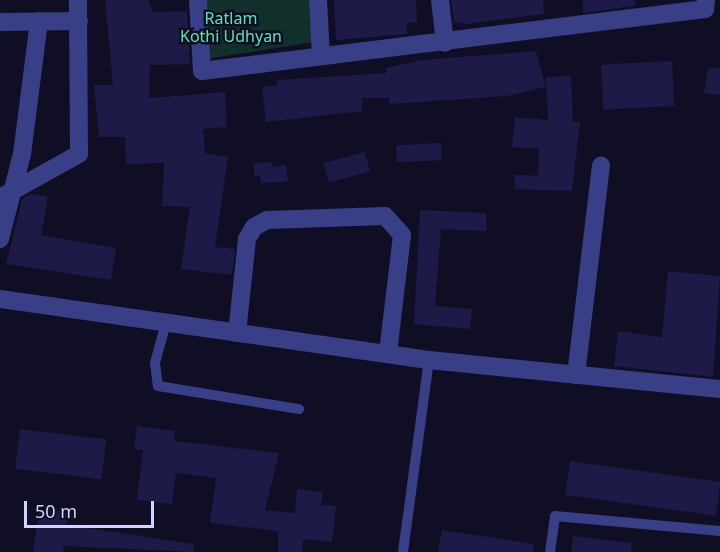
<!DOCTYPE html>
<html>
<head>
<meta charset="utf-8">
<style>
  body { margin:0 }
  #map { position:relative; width:720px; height:552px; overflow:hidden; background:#0f0e25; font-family:"Noto Sans",sans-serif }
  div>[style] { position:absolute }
  .green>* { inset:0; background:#11302b }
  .building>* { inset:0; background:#1d1a47; transform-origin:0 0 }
  .lane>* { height:10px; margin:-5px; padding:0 5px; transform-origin:5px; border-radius:5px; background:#383f86 }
  .street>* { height:18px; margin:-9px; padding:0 9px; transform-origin:9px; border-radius:9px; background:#383f86 }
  span { translate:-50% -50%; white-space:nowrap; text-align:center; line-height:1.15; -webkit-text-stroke:5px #0f0e25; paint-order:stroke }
  .park-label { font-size:16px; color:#5be3b0 }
  .scale { position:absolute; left:24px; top:501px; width:130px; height:27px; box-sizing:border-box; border:3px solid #d3d3ff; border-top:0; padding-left:8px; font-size:18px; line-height:21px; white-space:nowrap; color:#d3d3ff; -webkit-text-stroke:4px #0f0e25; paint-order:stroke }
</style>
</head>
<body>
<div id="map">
  <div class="green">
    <div style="clip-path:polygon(201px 0,309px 0,314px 42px,206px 59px)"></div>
  </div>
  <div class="building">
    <div style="clip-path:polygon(105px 0,148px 0,153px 12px,187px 11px,190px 64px,150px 65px,149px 98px,225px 92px,227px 127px,203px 129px,205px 153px,228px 157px,215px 247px,235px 249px,232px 275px,181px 269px,190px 207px,162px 206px,164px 163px,126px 164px,125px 137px,99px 137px,94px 85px,113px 85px)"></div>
    <div style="clip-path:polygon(334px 0,416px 0,417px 23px,407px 22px,407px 34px,336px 40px)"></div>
    <div style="clip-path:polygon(451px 0,543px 0,544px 14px,466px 24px,454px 22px)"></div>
    <div style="clip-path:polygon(583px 0,635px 0,635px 6px,583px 13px)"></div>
    <div style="clip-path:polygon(536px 51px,546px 87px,507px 96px,390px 104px,389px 98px,362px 98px,362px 111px,266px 122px,262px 87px,277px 85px,277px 80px,387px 73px,386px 68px,422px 60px)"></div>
    <div style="left:672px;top:61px;width:45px;height:71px;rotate:87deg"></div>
    <div style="clip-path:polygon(708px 67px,720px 69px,720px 95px,704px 93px)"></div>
    <div style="clip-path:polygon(571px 76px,573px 122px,580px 122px,572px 191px,515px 189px,515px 175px,538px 176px,539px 149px,512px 147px,515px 117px,548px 120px,546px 77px)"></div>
    <div style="left:441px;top:143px;width:17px;height:45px;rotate:87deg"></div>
    <div style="left:365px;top:152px;width:20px;height:43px;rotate:75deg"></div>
    <div style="clip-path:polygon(272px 162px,272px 167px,286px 165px,288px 181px,261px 183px,260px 176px,254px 176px,254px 163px)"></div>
    <div style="clip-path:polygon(30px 194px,48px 197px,41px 235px,116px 248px,111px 280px,6px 264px,22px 199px)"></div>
    <div style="clip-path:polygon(420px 210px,486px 213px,486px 231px,441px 229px,435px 306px,472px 309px,470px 329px,414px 324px)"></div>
    <div style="clip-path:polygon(668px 271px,720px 276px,713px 377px,614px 366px,618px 331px,662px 337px)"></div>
    <div style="clip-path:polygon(137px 426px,175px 431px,174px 441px,279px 453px,265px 510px,295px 513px,297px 489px,323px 492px,321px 505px,336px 506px,332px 542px,303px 539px,302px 552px,278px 552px,278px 531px,210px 523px,216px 478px,176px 473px,172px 504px,137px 500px,143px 450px,134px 449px)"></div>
    <div style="left:20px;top:429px;width:87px;height:40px;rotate:7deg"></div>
    <div style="left:570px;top:461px;width:152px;height:34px;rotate:8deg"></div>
    <div style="clip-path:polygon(39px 508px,68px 512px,67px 525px,194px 544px,194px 552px,64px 546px,63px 552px,33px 552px)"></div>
    <div style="clip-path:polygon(442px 530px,534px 544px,533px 552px,438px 552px)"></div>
    <div style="clip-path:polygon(573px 536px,632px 543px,631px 552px,571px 552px)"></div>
  </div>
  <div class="lane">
    <div style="left:166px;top:323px;width:41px;rotate:105.4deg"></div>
    <div style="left:155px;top:363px;width:23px;rotate:83deg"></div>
    <div style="left:158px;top:386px;width:143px;rotate:9.3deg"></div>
    <div style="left:403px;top:552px;width:194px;rotate:-82.3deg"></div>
    <div style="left:550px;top:552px;width:36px;rotate:-82deg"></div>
    <div style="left:555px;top:516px;width:166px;rotate:5.2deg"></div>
  </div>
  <div class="street">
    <div style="left:198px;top:0;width:71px;rotate:86.8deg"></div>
    <div style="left:202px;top:71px;width:507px;rotate:-7.03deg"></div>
    <div style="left:705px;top:9px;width:9px;rotate:-84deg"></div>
    <div style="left:318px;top:0;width:56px;rotate:86.9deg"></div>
    <div style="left:440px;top:0;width:43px;rotate:83.4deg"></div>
    <div style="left:0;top:22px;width:79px;rotate:-0.7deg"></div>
    <div style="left:0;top:198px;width:90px;rotate:-29.1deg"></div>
    <div style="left:79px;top:154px;width:154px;rotate:-90.4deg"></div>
    <div style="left:0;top:239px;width:88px;rotate:-75.5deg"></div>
    <div style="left:22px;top:154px;width:134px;rotate:-82.7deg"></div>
    <div style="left:0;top:299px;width:433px;rotate:8.1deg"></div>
    <div style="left:429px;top:360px;width:292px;rotate:5.7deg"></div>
    <div style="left:237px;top:333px;width:95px;rotate:-83.9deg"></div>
    <div style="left:247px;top:239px;width:14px;rotate:-60deg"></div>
    <div style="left:254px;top:227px;width:15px;rotate:-28deg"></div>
    <div style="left:267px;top:220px;width:118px;rotate:-1.9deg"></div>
    <div style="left:385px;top:216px;width:25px;rotate:48deg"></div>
    <div style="left:402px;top:235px;width:119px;rotate:96.8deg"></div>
    <div style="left:576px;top:375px;width:211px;rotate:-83.2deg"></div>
  </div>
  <div class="park-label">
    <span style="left:231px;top:27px">Ratlam<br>Kothi Udhyan</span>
  </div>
  <div class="scale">50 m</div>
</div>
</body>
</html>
